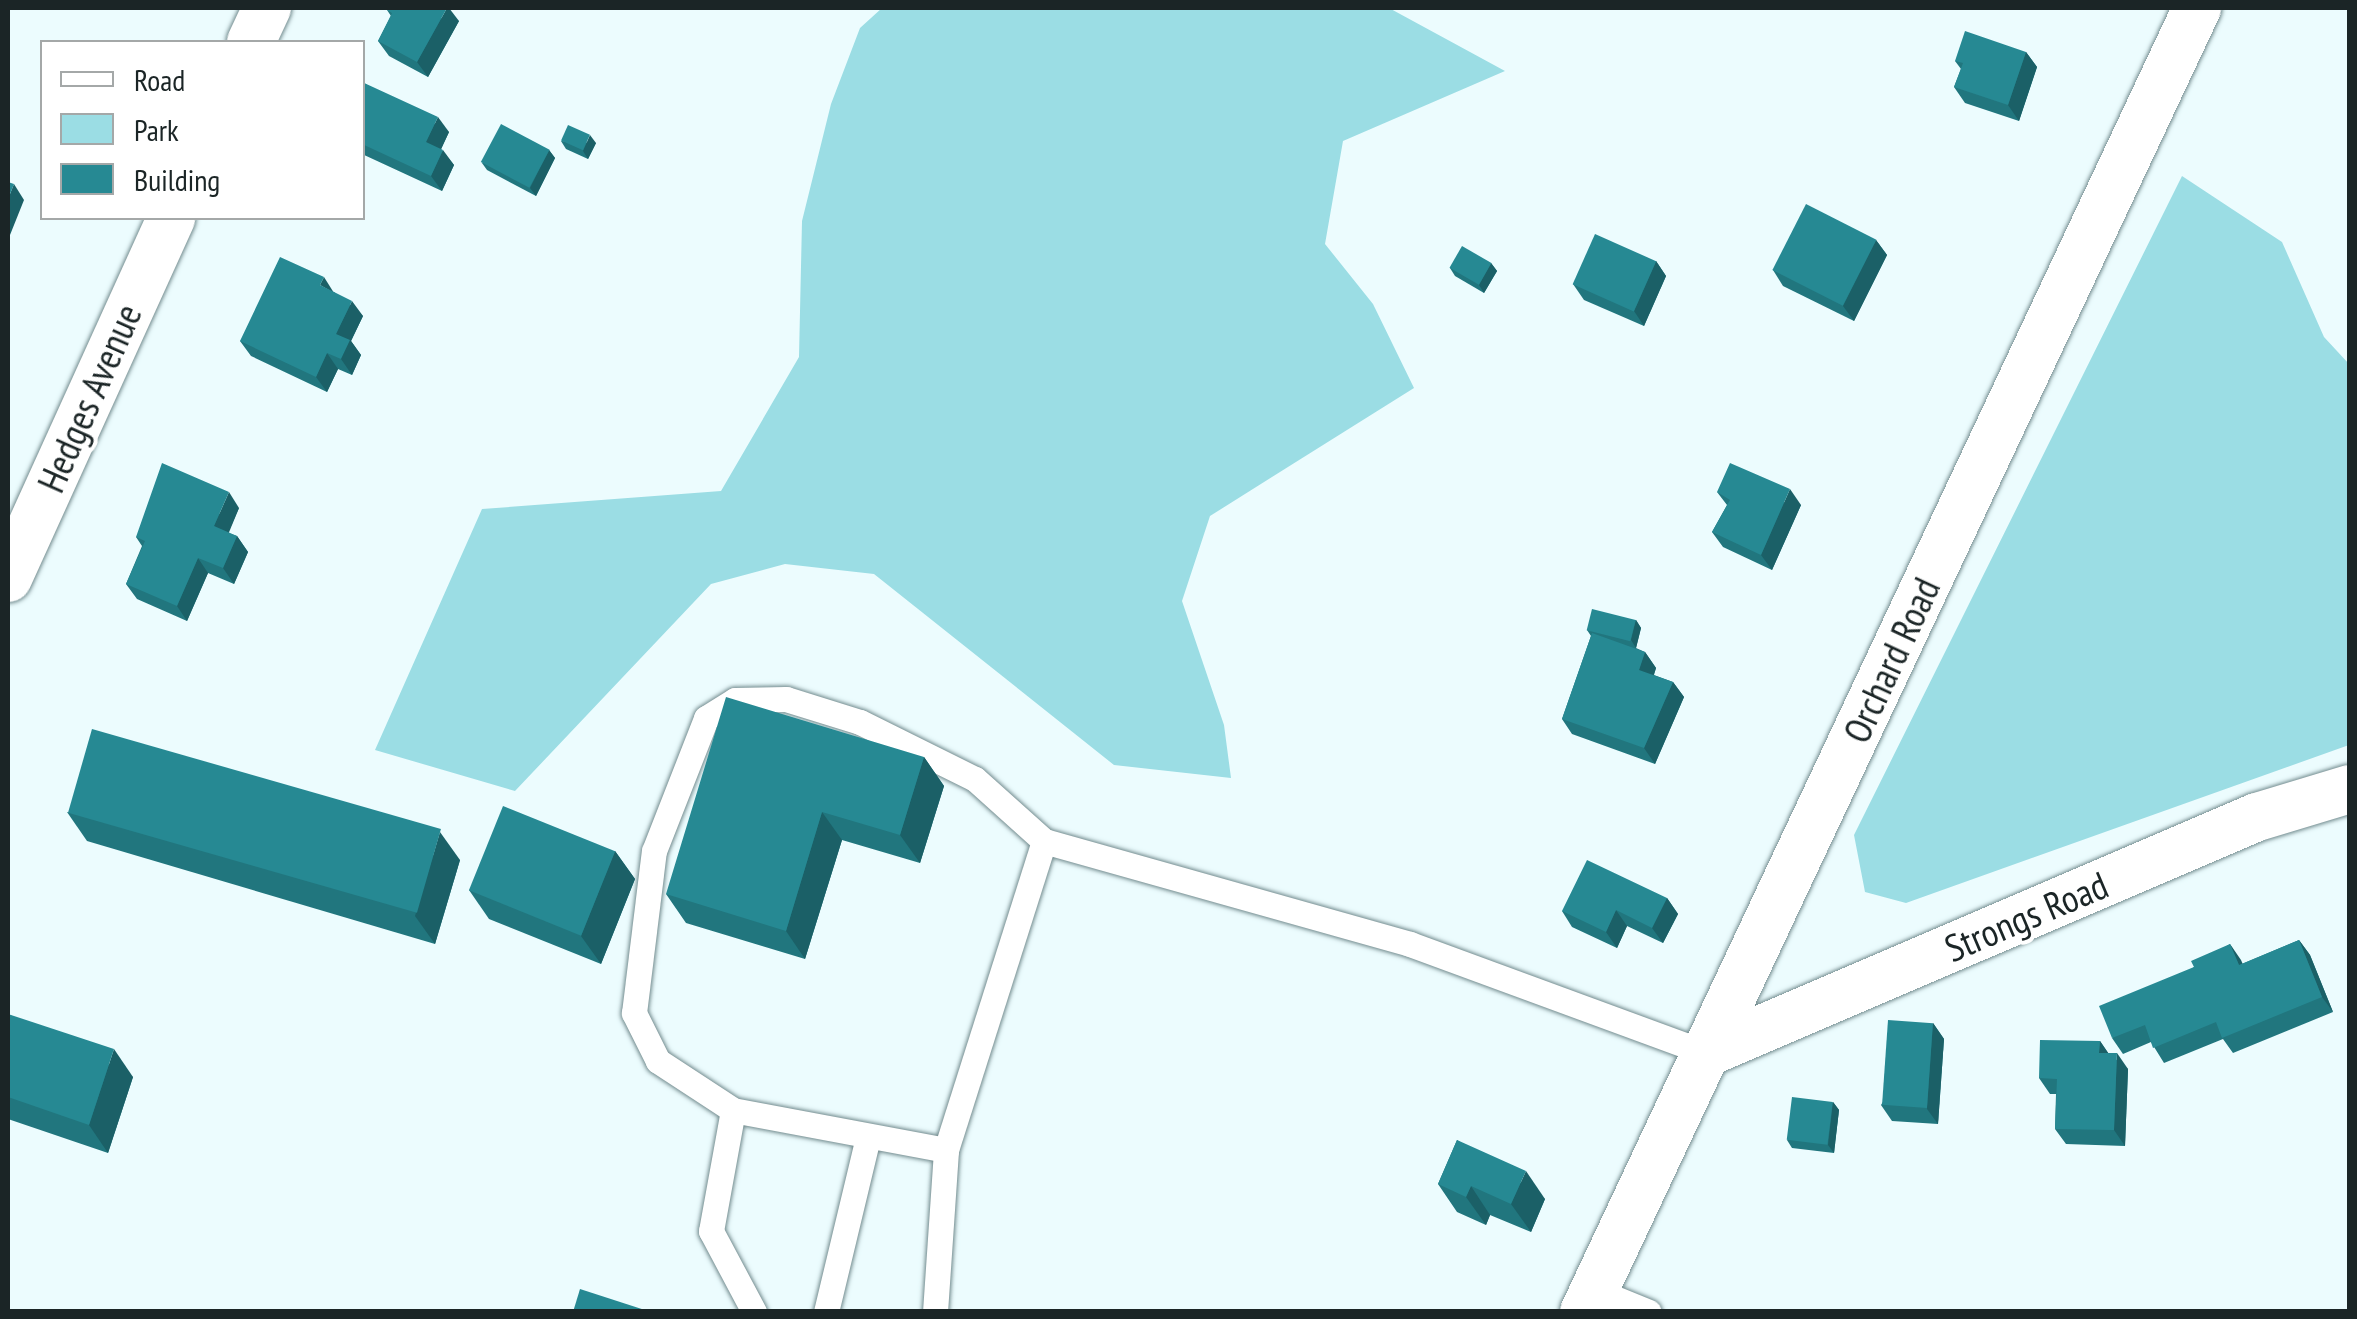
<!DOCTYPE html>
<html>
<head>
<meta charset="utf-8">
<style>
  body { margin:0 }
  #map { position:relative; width:2357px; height:1319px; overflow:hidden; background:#ecfcfe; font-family:"PT Sans Narrow",sans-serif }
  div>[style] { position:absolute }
  .green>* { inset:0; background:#9bdde4 }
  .roads { filter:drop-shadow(0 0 2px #738c8f) drop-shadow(0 0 2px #738c8f) }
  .lane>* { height:25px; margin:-12.5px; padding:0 12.5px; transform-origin:12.5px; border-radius:12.5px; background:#fff }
  .street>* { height:48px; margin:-24px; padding:0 24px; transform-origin:24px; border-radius:24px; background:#fff }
  .wall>* { inset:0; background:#21767e }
  .shaded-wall>* { inset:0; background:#1b6067 }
  .building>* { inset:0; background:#268993; transform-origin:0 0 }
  span { translate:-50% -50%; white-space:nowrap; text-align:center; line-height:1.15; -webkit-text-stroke:8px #fff; paint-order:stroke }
  .street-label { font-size:38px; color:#1b2526 }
  .frame { position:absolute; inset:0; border:10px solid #1b2526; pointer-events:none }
  .legend { position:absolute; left:40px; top:40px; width:325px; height:180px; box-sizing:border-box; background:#fff; border:2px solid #a4a8a8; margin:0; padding:12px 18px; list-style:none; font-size:30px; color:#1b2526 }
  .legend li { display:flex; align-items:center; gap:20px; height:50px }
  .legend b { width:50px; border:2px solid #a4a8a8 }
</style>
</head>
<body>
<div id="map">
  <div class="green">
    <div style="clip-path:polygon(882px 8px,1389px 8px,1505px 71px,1343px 141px,1325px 244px,1373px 304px,1414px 388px,1210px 516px,1182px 601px,1224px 725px,1231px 778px,1114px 765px,874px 574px,785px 564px,711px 584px,515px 791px,375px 750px,482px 509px,721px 491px,799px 357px,802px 221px,831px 104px,860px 28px)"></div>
    <div style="clip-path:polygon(2182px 176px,2282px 242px,2324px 337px,2349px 364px,2349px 745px,1906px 903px,1865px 892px,1854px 835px)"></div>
  </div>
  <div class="roads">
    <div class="lane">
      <div style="left:1044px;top:841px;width:324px;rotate:107.6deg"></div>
      <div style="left:946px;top:1150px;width:217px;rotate:-169.4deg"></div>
      <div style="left:733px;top:1110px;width:90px;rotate:-146.8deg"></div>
      <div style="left:658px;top:1061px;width:54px;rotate:-116.6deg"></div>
      <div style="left:634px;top:1013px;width:163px;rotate:-83deg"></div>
      <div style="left:654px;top:851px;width:143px;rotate:-68.6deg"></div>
      <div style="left:706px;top:718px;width:34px;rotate:-32deg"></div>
      <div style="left:735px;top:700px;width:51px;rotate:-1.1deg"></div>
      <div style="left:786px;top:699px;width:77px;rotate:17.3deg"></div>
      <div style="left:860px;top:722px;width:128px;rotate:26.4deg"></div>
      <div style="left:975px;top:779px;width:93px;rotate:41.9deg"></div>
      <div style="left:1044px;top:841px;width:380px;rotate:15.7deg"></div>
      <div style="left:1410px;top:944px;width:315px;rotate:20.2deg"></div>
      <div style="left:733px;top:1110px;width:123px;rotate:100.3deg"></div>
      <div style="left:711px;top:1231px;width:92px;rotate:62deg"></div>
      <div style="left:1595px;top:1290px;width:58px;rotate:22.2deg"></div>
      <div style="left:826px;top:1312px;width:180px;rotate:-76.5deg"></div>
      <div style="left:935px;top:1312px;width:162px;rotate:-86.1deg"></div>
    </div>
    <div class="street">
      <div style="left:251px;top:42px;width:38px;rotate:-65deg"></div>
      <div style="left:8px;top:578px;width:395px;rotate:-65.6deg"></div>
      <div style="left:1706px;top:1053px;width:599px;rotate:-23.19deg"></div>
      <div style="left:2257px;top:817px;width:97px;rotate:-16.8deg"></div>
      <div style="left:1584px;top:1312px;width:1441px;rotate:-64.82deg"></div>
    </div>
  </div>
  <div class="wall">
    <div style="clip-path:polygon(387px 10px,459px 21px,428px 77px,389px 56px,378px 41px,391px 16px)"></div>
    <div style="clip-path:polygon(2026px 52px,2037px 67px,2019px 121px,1965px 103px,1954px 87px,1961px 69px,1955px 61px)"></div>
    <div style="clip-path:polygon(362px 82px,449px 132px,441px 149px,454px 165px,442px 191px,362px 154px)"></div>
    <div style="clip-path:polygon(561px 141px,596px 143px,588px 159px,566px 149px)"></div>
    <div style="clip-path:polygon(549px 150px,555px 158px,536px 196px,487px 170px,482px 163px)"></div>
    <div style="clip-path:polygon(1876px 240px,1887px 255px,1854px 321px,1783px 286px,1773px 270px)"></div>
    <div style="clip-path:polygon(1656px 261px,1666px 276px,1644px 326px,1584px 300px,1573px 284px)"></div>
    <div style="clip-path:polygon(1491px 263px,1497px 271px,1484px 293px,1455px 276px,1450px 268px)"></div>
    <div style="clip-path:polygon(334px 292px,363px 316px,351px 341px,361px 355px,352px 375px,338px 369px,327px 392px,251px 356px,240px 341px)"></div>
    <div style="clip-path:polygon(1717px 492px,1801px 505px,1772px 570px,1723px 547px,1712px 532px,1727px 505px)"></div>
    <div style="clip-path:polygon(239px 508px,228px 533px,237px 536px,248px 552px,234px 584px,208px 573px,187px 621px,137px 599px,126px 584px,142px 546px,136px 537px)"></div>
    <div style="clip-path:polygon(1636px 620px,1641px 628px,1636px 648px,1645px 652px,1656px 668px,1654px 675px,1673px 682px,1684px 697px,1655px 764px,1572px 734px,1562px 719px,1591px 636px,1587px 630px)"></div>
    <div style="clip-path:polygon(924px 757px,944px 786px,920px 863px,842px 840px,805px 959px,686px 923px,666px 894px)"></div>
    <div style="clip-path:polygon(67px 812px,460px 860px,435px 944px,87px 841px)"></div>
    <div style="clip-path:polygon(615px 851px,635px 879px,601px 964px,489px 919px,469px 890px)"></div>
    <div style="clip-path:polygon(1667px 898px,1678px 914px,1663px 943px,1627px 926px,1617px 948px,1572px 927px,1562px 911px)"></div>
    <div style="clip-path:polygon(2299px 940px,2310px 955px,2333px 1012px,2233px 1053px,2223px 1039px,2164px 1063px,2151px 1042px,2123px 1054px,2112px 1038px,2194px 967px,2230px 944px,2242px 964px)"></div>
    <div style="clip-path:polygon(8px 1014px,133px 1077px,108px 1153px,8px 1119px)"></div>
    <div style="clip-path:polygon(1933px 1023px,1944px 1039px,1938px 1124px,1892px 1121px,1881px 1105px)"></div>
    <div style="clip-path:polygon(2100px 1041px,2108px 1053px,2128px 1069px,2125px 1146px,2066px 1144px,2055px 1129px,2056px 1094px,2050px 1094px,2039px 1078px)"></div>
    <div style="clip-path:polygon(1833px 1102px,1839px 1110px,1834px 1153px,1792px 1148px,1787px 1140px)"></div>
    <div style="clip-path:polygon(1457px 1140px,1545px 1199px,1531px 1232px,1490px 1215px,1486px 1225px,1457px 1212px,1438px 1184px)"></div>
  </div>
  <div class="shaded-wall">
    <div style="clip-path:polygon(447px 8px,449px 8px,459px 21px,428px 77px,417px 62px)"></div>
    <div style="clip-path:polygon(2026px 52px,2037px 67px,2019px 121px,2008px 105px)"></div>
    <div style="clip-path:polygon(438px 117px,449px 132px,437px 158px,426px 142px)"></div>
    <div style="clip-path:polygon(590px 135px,596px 143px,588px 159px,583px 151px)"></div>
    <div style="clip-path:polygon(443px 150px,454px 165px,442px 191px,431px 176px)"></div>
    <div style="clip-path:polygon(549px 150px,555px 158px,536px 196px,530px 188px)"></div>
    <div style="clip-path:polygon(14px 184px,24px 200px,8px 240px,8px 199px)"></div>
    <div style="clip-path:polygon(1876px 240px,1887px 255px,1854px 321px,1843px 306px)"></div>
    <div style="clip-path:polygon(1656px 261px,1666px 276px,1644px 326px,1634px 311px)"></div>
    <div style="clip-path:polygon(1491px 263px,1497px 271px,1484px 293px,1479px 285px)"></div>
    <div style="clip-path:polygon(324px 277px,334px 293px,320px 285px)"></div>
    <div style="clip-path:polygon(352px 301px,363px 316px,351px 341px,361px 355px,352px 375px,341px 359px,336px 334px)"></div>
    <div style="clip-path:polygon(327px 353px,338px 369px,327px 392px,316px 377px)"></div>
    <div style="clip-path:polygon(1790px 489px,1801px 505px,1772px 570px,1761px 555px)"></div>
    <div style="clip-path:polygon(229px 492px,239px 508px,225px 542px,214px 526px)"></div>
    <div style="clip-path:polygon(237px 536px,248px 552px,234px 584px,223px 568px)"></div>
    <div style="clip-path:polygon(198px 558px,208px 573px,187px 621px,177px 606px)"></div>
    <div style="clip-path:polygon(1636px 620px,1641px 628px,1636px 648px,1631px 640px)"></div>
    <div style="clip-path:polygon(1645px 652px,1656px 668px,1650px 685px,1639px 670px)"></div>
    <div style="clip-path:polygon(1673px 682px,1684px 697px,1655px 764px,1644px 748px)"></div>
    <div style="clip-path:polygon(924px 757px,944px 786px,920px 863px,900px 835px)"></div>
    <div style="clip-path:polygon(822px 812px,842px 840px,805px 959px,786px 931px)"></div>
    <div style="clip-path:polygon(440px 832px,460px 860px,435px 944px,415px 916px)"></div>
    <div style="clip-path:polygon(615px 851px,635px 879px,601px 964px,581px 936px)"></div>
    <div style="clip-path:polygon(1667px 898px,1678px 914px,1663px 943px,1652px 928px)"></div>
    <div style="clip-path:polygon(1616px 910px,1627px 926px,1617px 948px,1606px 932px)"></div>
    <div style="clip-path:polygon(2299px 940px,2310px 955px,2333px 1012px,2322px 997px)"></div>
    <div style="clip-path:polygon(2230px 944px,2241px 960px,2250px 981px,2239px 965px)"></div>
    <div style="clip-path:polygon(1933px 1023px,1944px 1039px,1938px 1124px,1927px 1109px)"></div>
    <div style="clip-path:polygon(2100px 1041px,2111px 1057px,2099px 1053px)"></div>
    <div style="clip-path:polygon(114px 1049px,133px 1077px,108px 1153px,89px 1125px)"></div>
    <div style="clip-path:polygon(2117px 1053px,2128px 1069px,2125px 1146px,2114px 1130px)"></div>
    <div style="clip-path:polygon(1833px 1102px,1839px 1110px,1834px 1153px,1828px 1145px)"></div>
    <div style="clip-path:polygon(1526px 1171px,1545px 1199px,1531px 1232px,1511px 1204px)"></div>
    <div style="clip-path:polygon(1471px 1186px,1490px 1215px,1486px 1225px,1466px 1197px)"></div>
  </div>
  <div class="building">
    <div style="clip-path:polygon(389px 8px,447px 8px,417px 62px,378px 41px,392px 13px,387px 10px)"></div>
    <div style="clip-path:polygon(1965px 31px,2026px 52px,2008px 105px,1954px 87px,1963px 63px,1955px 61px)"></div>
    <div style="clip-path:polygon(362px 82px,438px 117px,426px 142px,443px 150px,431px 176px,362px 144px)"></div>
    <div style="left:501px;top:124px;width:55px;height:43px;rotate:28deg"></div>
    <div style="left:568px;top:125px;width:24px;height:17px;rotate:24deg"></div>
    <div style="clip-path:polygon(8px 182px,14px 184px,8px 199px)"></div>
    <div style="left:1806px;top:204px;width:79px;height:74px;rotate:27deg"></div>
    <div style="left:1595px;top:234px;width:67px;height:55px;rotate:24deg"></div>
    <div style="left:1462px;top:246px;width:34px;height:25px;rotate:30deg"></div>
    <div style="clip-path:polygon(280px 257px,324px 277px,320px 285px,352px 301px,336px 334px,350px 340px,341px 359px,327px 353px,316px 377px,240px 341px)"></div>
    <div style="clip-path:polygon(162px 463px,229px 492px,214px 526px,237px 536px,223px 568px,198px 558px,177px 606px,126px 584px,145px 541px,136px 537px)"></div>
    <div style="clip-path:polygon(1730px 463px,1790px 489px,1761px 555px,1712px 532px,1730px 500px,1717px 492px)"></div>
    <div style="left:1592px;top:609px;width:45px;height:22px;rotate:14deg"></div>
    <div style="clip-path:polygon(1592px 633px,1645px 652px,1639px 670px,1673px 682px,1644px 748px,1562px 719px)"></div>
    <div style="clip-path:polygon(726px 697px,924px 757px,900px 835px,822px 812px,786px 931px,666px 894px)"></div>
    <div style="left:92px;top:729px;width:363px;height:87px;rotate:16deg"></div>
    <div style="left:503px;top:806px;width:121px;height:91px;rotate:22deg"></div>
    <div style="clip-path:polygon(1587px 860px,1667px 898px,1652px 928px,1616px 910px,1606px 932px,1562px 911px)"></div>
    <div style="clip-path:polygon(2299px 940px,2322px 997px,2222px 1038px,2216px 1022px,2153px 1048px,2145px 1025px,2112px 1038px,2099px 1006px,2194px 967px,2191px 961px,2230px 944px,2239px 965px)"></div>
    <div style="clip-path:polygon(8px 1014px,114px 1049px,89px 1125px,8px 1097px)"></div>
    <div style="left:1888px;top:1020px;width:45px;height:85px;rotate:4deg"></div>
    <div style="clip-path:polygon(2040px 1040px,2100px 1041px,2099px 1053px,2117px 1053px,2114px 1130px,2055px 1129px,2057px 1079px,2039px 1078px)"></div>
    <div style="left:1792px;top:1097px;width:41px;height:43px;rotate:7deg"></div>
    <div style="clip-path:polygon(1457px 1140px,1526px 1171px,1511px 1204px,1471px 1186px,1466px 1197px,1438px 1184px)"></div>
    <div style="clip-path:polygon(580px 1289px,651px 1312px,573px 1312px)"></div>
  </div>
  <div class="street-label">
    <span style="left:89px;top:398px;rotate:-66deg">Hedges Avenue</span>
    <span style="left:1891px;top:660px;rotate:-65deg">Orchard Road</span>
    <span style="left:2026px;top:916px;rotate:-23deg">Strongs Road</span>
  </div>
  <div class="frame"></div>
  <ul class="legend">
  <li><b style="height:12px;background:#fff"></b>Road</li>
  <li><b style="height:28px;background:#9bdde4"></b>Park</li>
  <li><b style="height:28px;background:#268993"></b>Building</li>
  </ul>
</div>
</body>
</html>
